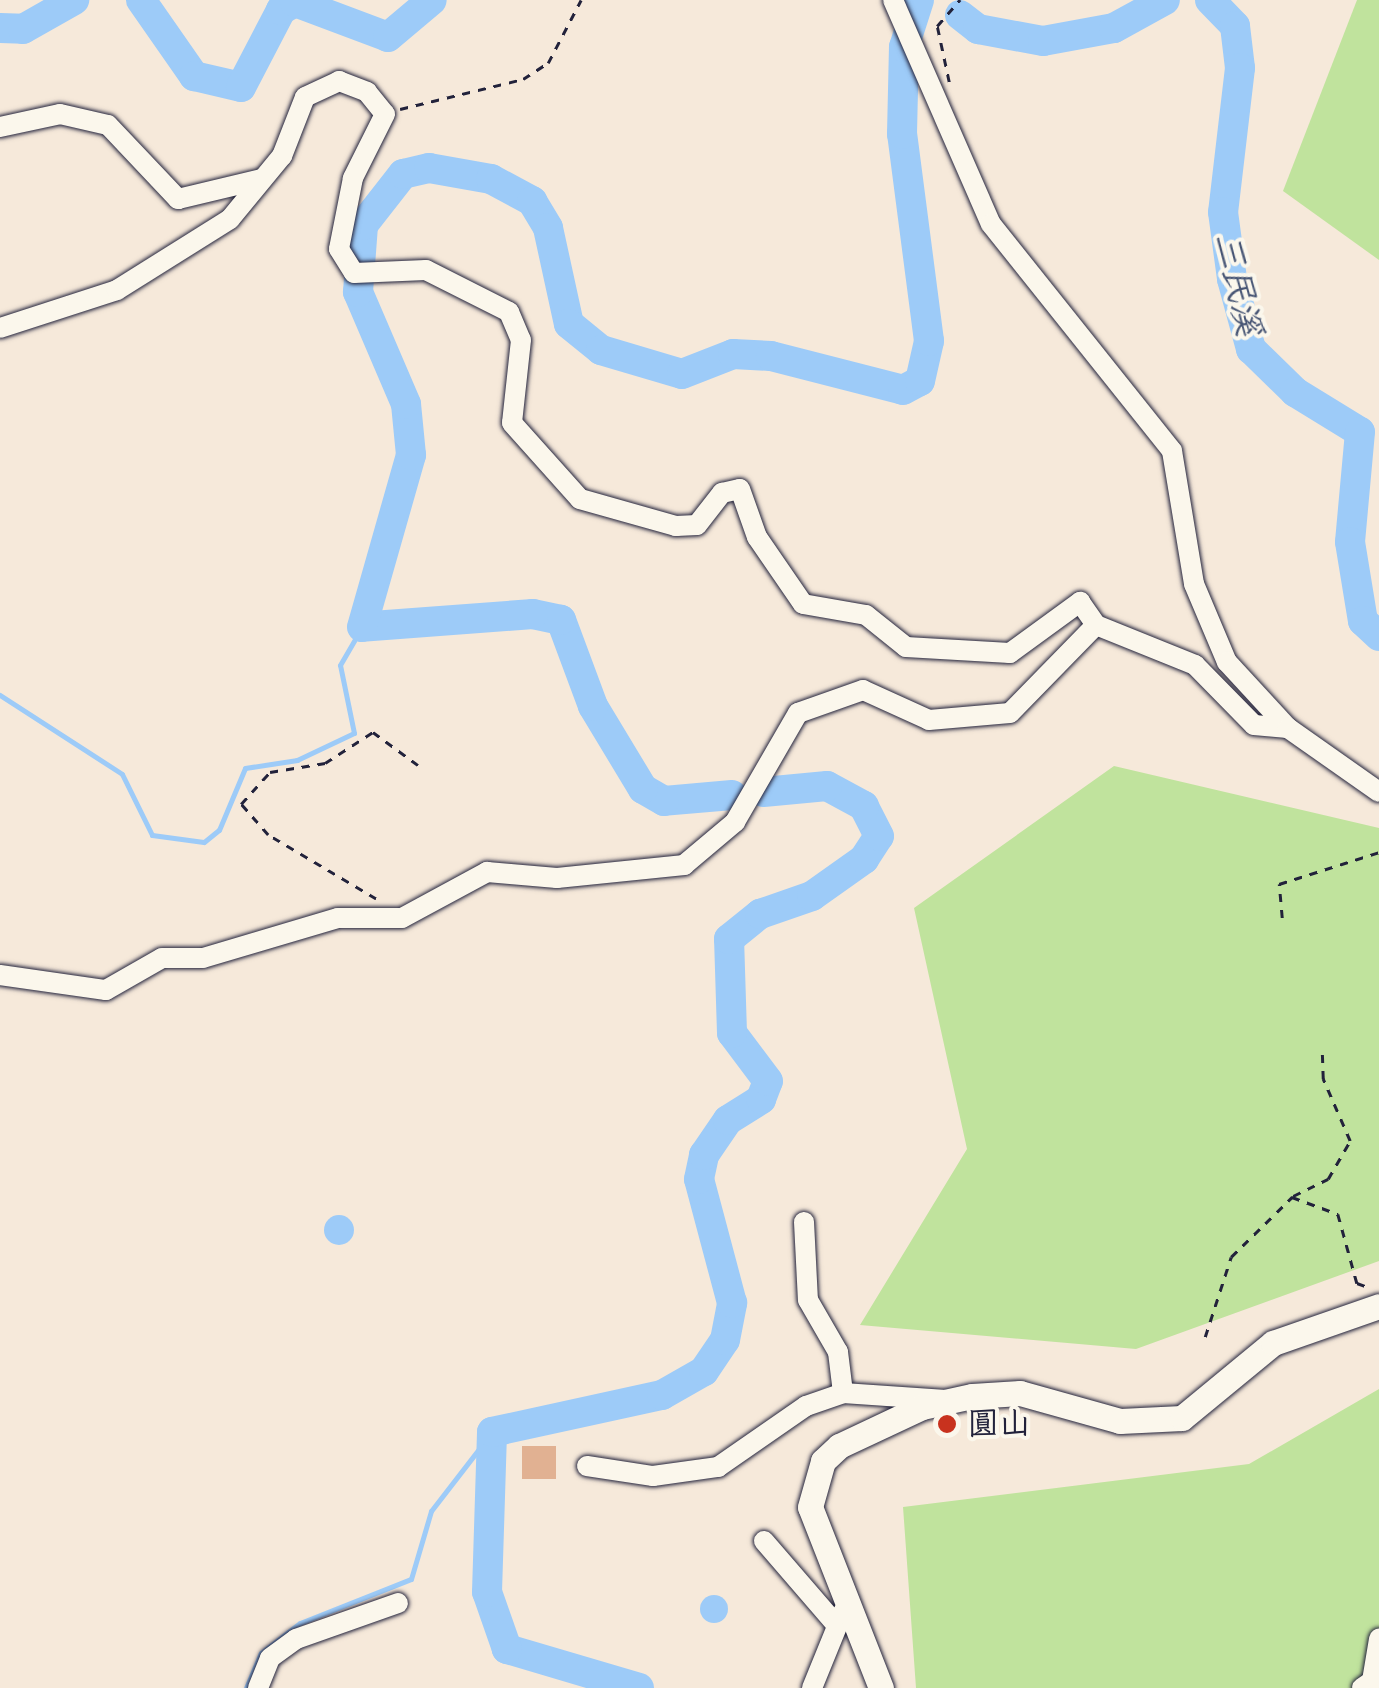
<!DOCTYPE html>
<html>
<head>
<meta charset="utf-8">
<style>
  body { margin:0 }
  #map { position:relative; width:1379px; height:1688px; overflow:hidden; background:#f6e9da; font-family:Sriracha,"LXGW WenKai TC",sans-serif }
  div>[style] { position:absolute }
  .green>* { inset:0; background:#c0e39d }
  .water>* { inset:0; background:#9dcbf8 }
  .round { border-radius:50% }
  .stream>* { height:5px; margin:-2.5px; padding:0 2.5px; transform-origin:2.5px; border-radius:2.5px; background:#9dcbf8 }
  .river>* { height:30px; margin:-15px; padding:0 15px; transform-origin:15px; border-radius:15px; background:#9dcbf8 }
  .building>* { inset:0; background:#e1b192; transform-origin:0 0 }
  .path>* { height:2.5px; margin-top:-1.25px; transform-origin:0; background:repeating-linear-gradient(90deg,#22223b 0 8px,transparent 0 16px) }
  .roads { filter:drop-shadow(0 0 2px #22223b) drop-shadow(0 0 2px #22223b) }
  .minor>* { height:20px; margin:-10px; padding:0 10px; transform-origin:10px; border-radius:10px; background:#fbf7ec }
  .major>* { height:25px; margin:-12.5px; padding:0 12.5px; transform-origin:12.5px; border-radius:12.5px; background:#fbf7ec }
  .dots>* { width:28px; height:28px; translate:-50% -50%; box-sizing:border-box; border:5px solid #fbf7ec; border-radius:50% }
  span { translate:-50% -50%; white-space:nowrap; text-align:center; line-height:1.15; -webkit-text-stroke:8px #fbf7ec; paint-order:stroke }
  .poi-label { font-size:32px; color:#22223b }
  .left { translate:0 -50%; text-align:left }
  .water-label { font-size:35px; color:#475574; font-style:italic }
</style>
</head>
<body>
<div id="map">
  <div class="green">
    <div style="clip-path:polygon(1357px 0,1379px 0,1379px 260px,1283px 191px)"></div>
    <div style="clip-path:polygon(1114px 766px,1379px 828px,1379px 1261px,1136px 1349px,860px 1325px,967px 1149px,914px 908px)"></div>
    <div style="clip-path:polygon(1379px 1389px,1379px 1688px,916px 1688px,903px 1507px,1249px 1464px)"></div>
  </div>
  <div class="water">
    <div class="round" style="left:324px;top:1215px;width:30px;height:30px"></div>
    <div class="round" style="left:700px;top:1595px;width:28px;height:28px"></div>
  </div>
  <div class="stream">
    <div style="left:0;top:695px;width:145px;rotate:32.9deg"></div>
    <div style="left:122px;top:774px;width:68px;rotate:63.8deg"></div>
    <div style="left:152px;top:835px;width:52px;rotate:7.7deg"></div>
    <div style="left:204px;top:842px;width:19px;rotate:-39deg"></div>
    <div style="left:219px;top:830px;width:67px;rotate:-67.2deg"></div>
    <div style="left:245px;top:768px;width:53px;rotate:-8.7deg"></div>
    <div style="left:297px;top:760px;width:63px;rotate:-25.3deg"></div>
    <div style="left:354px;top:733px;width:69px;rotate:-101.6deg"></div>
    <div style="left:340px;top:665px;width:44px;rotate:-59.9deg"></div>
    <div style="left:246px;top:1688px;width:38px;rotate:-67deg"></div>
    <div style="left:261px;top:1653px;width:49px;rotate:-37.6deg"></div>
    <div style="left:300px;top:1623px;width:119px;rotate:-21.6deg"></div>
    <div style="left:411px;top:1579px;width:71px;rotate:-73.6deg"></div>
    <div style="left:431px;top:1511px;width:100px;rotate:-52.3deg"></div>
  </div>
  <div class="river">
    <div style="left:141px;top:0;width:93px;rotate:55.1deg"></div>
    <div style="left:194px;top:76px;width:48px;rotate:13.2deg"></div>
    <div style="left:241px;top:87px;width:87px;rotate:-62.5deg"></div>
    <div style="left:281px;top:10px;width:16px;rotate:-30deg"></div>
    <div style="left:295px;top:2px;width:99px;rotate:20.6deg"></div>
    <div style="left:388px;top:37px;width:57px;rotate:-40.1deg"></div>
    <div style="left:1210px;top:0;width:36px;rotate:46deg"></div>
    <div style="left:1235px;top:26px;width:42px;rotate:83.2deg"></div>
    <div style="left:1240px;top:68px;width:145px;rotate:96.7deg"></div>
    <div style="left:1223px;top:212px;width:68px;rotate:82.3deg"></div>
    <div style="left:1232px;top:279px;width:73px;rotate:74.8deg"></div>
    <div style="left:1251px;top:349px;width:62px;rotate:44.3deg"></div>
    <div style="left:1295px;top:392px;width:76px;rotate:31.6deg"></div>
    <div style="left:1360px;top:432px;width:110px;rotate:95.2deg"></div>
    <div style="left:1350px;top:542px;width:80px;rotate:80.7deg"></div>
    <div style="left:1363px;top:621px;width:22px;rotate:43deg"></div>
    <div style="left:960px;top:15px;width:23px;rotate:38deg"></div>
    <div style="left:978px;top:29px;width:66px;rotate:10.5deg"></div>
    <div style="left:1043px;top:41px;width:72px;rotate:-10.4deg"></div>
    <div style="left:1114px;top:28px;width:58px;rotate:-28.8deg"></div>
    <div style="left:0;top:28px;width:23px;rotate:2deg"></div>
    <div style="left:23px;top:29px;width:59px;rotate:-29.6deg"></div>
    <div style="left:732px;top:795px;width:68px;rotate:175deg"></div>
    <div style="left:664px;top:801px;width:24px;rotate:-150deg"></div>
    <div style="left:643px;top:789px;width:97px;rotate:-121.1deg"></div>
    <div style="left:593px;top:706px;width:92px;rotate:-110.4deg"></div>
    <div style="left:561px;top:620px;width:29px;rotate:-168deg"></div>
    <div style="left:533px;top:614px;width:171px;rotate:175.7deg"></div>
    <div style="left:362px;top:627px;width:179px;rotate:-74.1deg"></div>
    <div style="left:411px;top:455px;width:51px;rotate:-95.6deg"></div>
    <div style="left:406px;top:404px;width:122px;rotate:-113.2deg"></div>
    <div style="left:358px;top:292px;width:67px;rotate:-85.7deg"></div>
    <div style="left:363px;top:225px;width:65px;rotate:-51.9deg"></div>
    <div style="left:403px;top:174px;width:27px;rotate:-13deg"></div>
    <div style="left:429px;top:168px;width:63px;rotate:10.1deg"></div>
    <div style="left:491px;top:179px;width:47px;rotate:28.2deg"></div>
    <div style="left:532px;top:201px;width:31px;rotate:59deg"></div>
    <div style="left:548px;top:228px;width:98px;rotate:77.7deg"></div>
    <div style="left:569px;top:324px;width:41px;rotate:39.1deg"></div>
    <div style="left:601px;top:350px;width:84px;rotate:16.5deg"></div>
    <div style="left:682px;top:374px;width:55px;rotate:-21.4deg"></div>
    <div style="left:733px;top:354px;width:38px;rotate:3deg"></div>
    <div style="left:771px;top:356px;width:136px;rotate:14.4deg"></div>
    <div style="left:903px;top:390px;width:19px;rotate:-28deg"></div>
    <div style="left:920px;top:381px;width:41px;rotate:-77.3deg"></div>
    <div style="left:929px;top:341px;width:209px;rotate:-97.4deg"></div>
    <div style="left:902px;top:134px;width:87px;rotate:-88.7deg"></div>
    <div style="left:904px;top:47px;width:49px;rotate:-72.3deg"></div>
    <div style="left:639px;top:1688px;width:138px;rotate:-163.5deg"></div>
    <div style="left:507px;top:1649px;width:60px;rotate:-109.3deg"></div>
    <div style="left:487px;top:1592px;width:160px;rotate:-88.2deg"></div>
    <div style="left:492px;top:1432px;width:174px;rotate:-12.3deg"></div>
    <div style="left:662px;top:1395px;width:48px;rotate:-29.7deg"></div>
    <div style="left:704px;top:1371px;width:37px;rotate:-56deg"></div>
    <div style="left:725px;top:1340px;width:38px;rotate:-79deg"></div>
    <div style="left:732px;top:1303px;width:128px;rotate:-104.9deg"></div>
    <div style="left:699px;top:1179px;width:25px;rotate:-78deg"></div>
    <div style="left:704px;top:1155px;width:42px;rotate:-55.6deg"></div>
    <div style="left:728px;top:1120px;width:39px;rotate:-32deg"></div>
    <div style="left:761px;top:1099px;width:19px;rotate:-69deg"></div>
    <div style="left:768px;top:1081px;width:60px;rotate:-126.9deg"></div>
    <div style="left:732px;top:1033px;width:94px;rotate:-91.8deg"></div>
    <div style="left:729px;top:939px;width:40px;rotate:-39deg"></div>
    <div style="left:760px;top:914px;width:55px;rotate:-19.1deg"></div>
    <div style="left:812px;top:896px;width:64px;rotate:-35.4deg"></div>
    <div style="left:864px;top:859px;width:27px;rotate:-57deg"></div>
    <div style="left:879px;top:836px;width:34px;rotate:-117deg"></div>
    <div style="left:864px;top:806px;width:42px;rotate:-151.6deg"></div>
    <div style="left:827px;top:786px;width:64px;rotate:174.6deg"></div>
  </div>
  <div class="building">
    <div style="left:522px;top:1446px;width:34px;height:33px"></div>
  </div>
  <div class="path">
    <div style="left:949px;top:82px;width:57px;rotate:-102.1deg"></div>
    <div style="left:937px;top:26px;width:35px;rotate:-49deg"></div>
    <div style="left:400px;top:109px;width:127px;rotate:-13.7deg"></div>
    <div style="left:523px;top:79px;width:30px;rotate:-33deg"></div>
    <div style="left:548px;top:63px;width:71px;rotate:-62.4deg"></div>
    <div style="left:376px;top:899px;width:126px;rotate:-149.3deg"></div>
    <div style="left:268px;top:835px;width:41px;rotate:-131.1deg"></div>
    <div style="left:241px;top:804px;width:43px;rotate:-47.8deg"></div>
    <div style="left:270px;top:772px;width:56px;rotate:-9.3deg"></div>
    <div style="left:325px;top:763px;width:57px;rotate:-32.9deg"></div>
    <div style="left:373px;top:732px;width:56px;rotate:36.3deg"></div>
    <div style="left:1282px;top:918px;width:34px;rotate:-95deg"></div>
    <div style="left:1279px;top:884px;width:105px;rotate:-17.7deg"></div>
    <div style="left:1293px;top:1196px;width:39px;rotate:-26deg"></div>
    <div style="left:1328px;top:1179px;width:44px;rotate:-59.9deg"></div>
    <div style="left:1350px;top:1141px;width:68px;rotate:-113.5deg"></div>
    <div style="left:1323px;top:1079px;width:28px;rotate:-92deg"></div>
    <div style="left:1205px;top:1337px;width:84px;rotate:-72deg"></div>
    <div style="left:1231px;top:1257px;width:86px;rotate:-44.5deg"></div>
    <div style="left:1292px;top:1197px;width:49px;rotate:20.3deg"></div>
    <div style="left:1338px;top:1214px;width:72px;rotate:74.6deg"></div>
    <div style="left:1357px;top:1283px;width:12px;rotate:20deg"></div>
  </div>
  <div class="roads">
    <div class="minor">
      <div style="left:893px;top:0;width:244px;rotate:66.4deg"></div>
      <div style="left:991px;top:224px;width:290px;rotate:51.4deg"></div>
      <div style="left:1172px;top:451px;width:135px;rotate:80.6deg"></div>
      <div style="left:1194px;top:584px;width:85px;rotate:67.1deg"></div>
      <div style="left:1227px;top:662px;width:90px;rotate:47.3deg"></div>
      <div style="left:0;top:127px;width:61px;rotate:-12.2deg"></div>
      <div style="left:60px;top:114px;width:49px;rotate:12.9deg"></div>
      <div style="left:108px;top:125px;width:102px;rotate:46.6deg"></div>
      <div style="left:178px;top:199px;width:85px;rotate:-13.5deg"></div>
      <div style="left:0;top:328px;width:123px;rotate:-18deg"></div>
      <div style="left:117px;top:290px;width:133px;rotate:-32.1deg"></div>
      <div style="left:230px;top:219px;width:82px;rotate:-50.5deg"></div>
      <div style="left:282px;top:156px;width:63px;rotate:-68.7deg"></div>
      <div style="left:305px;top:97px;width:38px;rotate:-25deg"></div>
      <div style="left:339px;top:81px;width:30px;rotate:21deg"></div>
      <div style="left:367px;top:92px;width:28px;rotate:51deg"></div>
      <div style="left:385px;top:114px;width:72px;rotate:116.6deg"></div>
      <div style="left:353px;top:178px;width:72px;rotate:101.2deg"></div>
      <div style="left:339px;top:249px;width:28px;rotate:58deg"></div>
      <div style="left:354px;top:273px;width:72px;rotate:-2.4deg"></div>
      <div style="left:426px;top:270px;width:93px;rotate:26.8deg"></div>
      <div style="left:509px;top:312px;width:30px;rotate:67deg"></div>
      <div style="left:521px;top:340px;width:83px;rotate:96.2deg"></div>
      <div style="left:512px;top:423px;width:102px;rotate:48.2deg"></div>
      <div style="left:580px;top:499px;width:100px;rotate:15.7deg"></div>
      <div style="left:676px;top:526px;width:21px;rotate:-3deg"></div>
      <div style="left:697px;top:525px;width:41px;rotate:-52deg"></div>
      <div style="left:722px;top:493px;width:18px;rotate:-13deg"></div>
      <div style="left:740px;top:489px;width:51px;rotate:70.5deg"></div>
      <div style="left:757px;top:537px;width:81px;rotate:55.5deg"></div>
      <div style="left:803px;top:604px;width:64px;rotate:9.9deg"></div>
      <div style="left:866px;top:615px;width:51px;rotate:38.7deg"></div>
      <div style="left:906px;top:647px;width:104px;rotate:3.3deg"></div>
      <div style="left:1010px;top:653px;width:87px;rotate:-36.1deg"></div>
      <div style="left:1080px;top:602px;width:28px;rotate:55deg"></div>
      <div style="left:0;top:975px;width:107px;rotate:8.1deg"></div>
      <div style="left:106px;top:990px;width:64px;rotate:-29.7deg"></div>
      <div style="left:162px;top:958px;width:41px"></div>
      <div style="left:203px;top:958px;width:141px;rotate:-16.5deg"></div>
      <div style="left:338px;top:918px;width:64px"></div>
      <div style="left:402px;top:918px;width:97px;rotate:-28.4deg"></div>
      <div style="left:487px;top:872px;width:70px;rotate:4.9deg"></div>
      <div style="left:557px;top:878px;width:128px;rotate:-5.8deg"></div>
      <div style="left:684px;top:865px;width:67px;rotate:-40.1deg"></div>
      <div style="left:735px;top:822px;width:126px;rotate:-60deg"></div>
      <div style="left:798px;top:713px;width:69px;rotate:-19.5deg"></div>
      <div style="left:863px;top:690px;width:72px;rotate:24.4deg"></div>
      <div style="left:929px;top:720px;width:81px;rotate:-4.9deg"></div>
      <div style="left:1010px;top:713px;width:123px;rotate:-45.7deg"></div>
      <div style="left:1096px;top:625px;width:107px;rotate:22deg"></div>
      <div style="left:1195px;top:665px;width:84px;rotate:45.5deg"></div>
      <div style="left:1254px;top:725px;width:34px;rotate:5deg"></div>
      <div style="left:1288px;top:728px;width:111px;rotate:35.1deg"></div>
      <div style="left:804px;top:1222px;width:78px;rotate:87.1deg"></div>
      <div style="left:808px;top:1300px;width:60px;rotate:60deg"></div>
      <div style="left:838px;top:1352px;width:41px;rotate:83deg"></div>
      <div style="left:587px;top:1466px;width:67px;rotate:8.6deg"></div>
      <div style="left:653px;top:1476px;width:66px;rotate:-7.9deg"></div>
      <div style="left:718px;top:1467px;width:107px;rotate:-34.7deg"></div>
      <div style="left:806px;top:1406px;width:39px;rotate:-19deg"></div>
      <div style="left:843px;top:1393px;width:103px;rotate:3.9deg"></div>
      <div style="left:764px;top:1541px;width:106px;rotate:49.2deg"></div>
      <div style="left:258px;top:1688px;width:32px;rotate:-68deg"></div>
      <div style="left:270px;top:1658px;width:32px;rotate:-36deg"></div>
      <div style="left:296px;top:1639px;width:108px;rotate:-19.4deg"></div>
      <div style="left:812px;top:1688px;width:82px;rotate:-67.8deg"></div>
      <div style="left:1362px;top:1688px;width:12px;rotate:-35deg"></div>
      <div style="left:1372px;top:1681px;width:43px;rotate:-80.5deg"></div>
    </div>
    <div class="major">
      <div style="left:881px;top:1688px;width:194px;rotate:-111.4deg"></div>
      <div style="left:810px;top:1507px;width:48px;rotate:-74.2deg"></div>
      <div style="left:823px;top:1461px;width:22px;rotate:-43deg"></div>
      <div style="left:839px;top:1446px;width:92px;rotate:-25.2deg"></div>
      <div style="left:922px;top:1407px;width:51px;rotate:-12.4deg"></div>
      <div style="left:972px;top:1396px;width:48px;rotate:-3.6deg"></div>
      <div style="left:1020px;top:1393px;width:104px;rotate:15.6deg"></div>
      <div style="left:1120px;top:1421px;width:62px;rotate:-2.8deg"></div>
      <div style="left:1182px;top:1418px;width:118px;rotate:-39.5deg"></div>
      <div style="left:1273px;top:1343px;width:112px;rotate:-19.2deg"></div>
    </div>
  </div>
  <div class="dots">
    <div style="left:947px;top:1424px;background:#c8321e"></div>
  </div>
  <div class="poi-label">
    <span class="left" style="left:967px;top:1424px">圓山</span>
  </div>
  <div class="water-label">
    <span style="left:1239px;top:284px;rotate:77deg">三民溪</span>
  </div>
</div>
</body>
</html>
